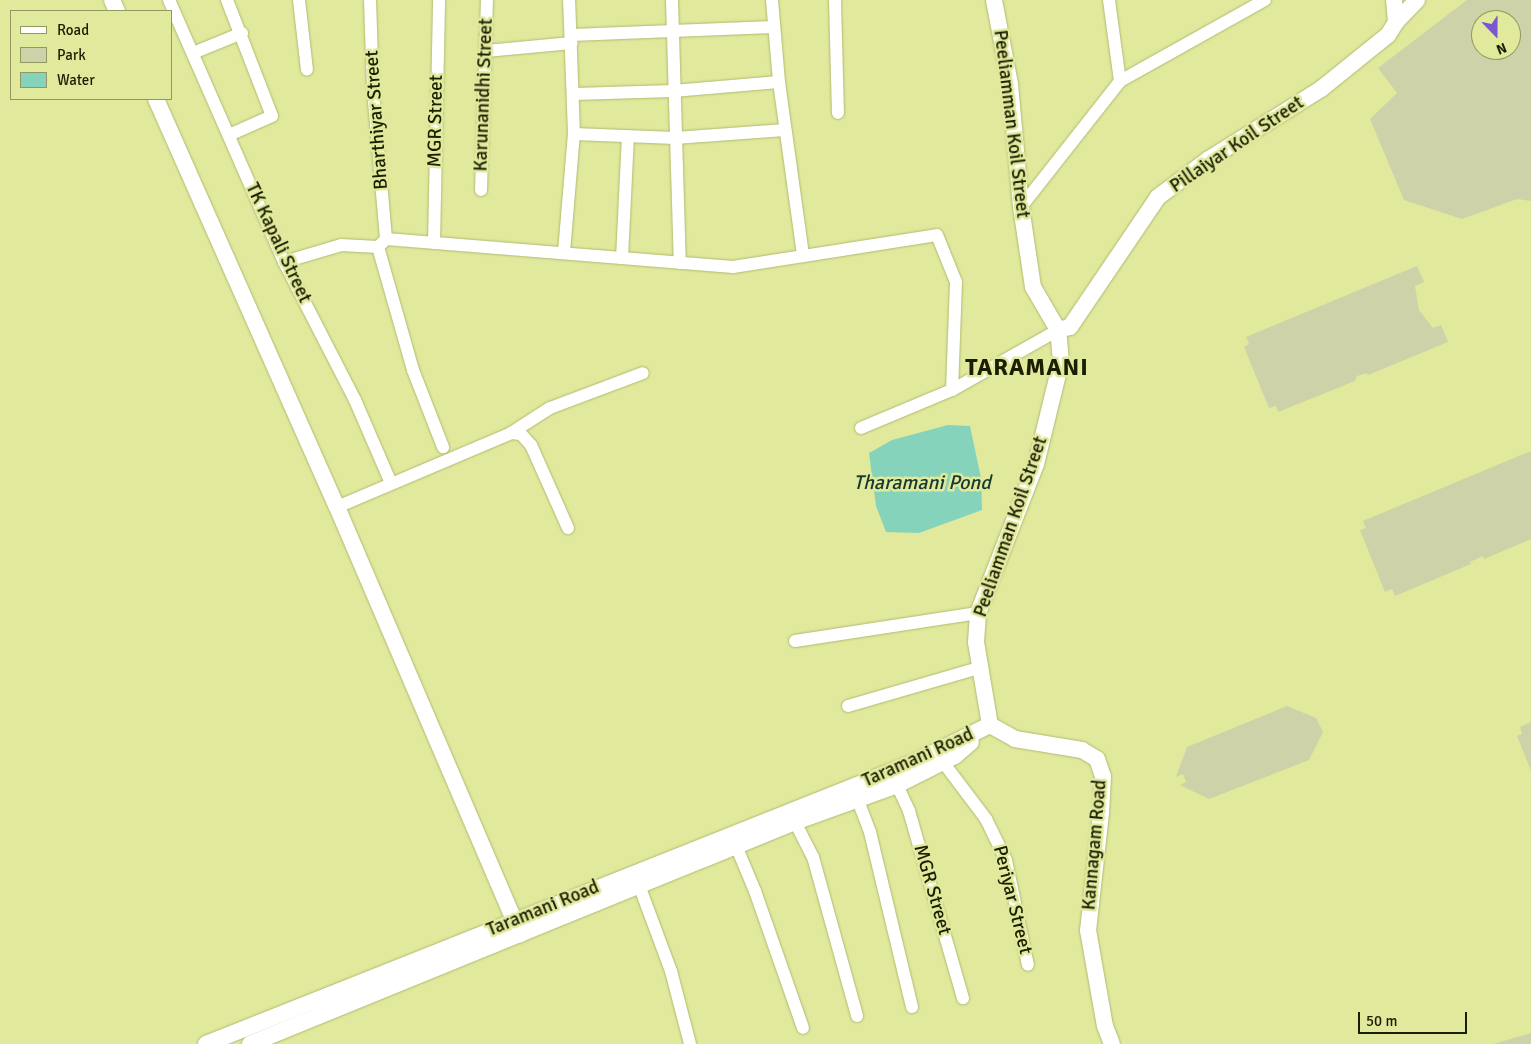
<!DOCTYPE html>
<html>
<head>
<meta charset="utf-8">
<style>
  body { margin:0 }
  #map { position:relative; width:1531px; height:1044px; overflow:hidden; background:#e1e99d; font-family:Signika,sans-serif }
  div>[style] { position:absolute }
  .green>* { inset:0; background:#cdd2a8 }
  .water>* { inset:0; background:#86d3bc }
  .roads { filter:drop-shadow(0 0 1px #b2ba70) drop-shadow(0 0 1px #b2ba70) }
  .minor>* { height:12px; margin:-6px; padding:0 6px; transform-origin:6px; border-radius:6px; background:#fff }
  .tertiary>* { height:16px; margin:-8px; padding:0 8px; transform-origin:8px; border-radius:8px; background:#fff }
  span { translate:-50% -50%; white-space:nowrap; text-align:center; line-height:1.15; -webkit-text-stroke:5px #e1e99d; paint-order:stroke }
  .street-label { font-size:19px; color:#1c1e01 }
  .water-label { font-size:20px; color:#163a30; font-style:italic }
  .district-label { font-size:24px; color:#1c1e01; font-weight:700; letter-spacing:1px }
  .legend { position:absolute; left:10px; top:10px; width:162px; height:90px; box-sizing:border-box; background:#e1e99d; border:1px solid #92985f; margin:0; padding:6px 9px; list-style:none; font-size:15px; color:#1c1e01 }
  .legend li { display:flex; align-items:center; gap:10px; height:25px }
  .legend b { width:25px; border:1px solid #92985f }
  .north { position:absolute; left:1471px; top:10px; width:50px; height:50px; box-sizing:border-box; background:#e1e99d; border:1px solid #92985f; border-radius:50%; rotate:158deg; font-size:14px; font-weight:700; line-height:20px; text-align:center; color:#1c1e01 }
  .north::after { content:''; display:block; margin:auto; width:18px; height:22px; background:#7a56d0; clip-path:polygon(50% 0,100% 100%,50% 72%,0 100%) }
  .scale { position:absolute; left:1358px; top:1012px; width:109px; height:22px; box-sizing:border-box; border:2px solid #1c1e01; border-top:0; padding-left:6px; font-size:15px; line-height:18px; white-space:nowrap; color:#1c1e01; -webkit-text-stroke:4px #e1e99d; paint-order:stroke }
</style>
</head>
<body>
<div id="map">
  <div class="green">
    <div style="clip-path:polygon(evenodd,1467px 0,1531px 0,1531px 201px,1517px 199px,1462px 219px,1404px 200px,1370px 119px,1397px 93px,1378px 68px,1467px 0,1481px 20px,1511px 20px,1511px 50px,1481px 50px,1481px 20px)"></div>
    <div style="clip-path:polygon(1417px 266px,1424px 282px,1415px 286px,1419px 310px,1433px 328px,1441px 325px,1448px 342px,1368px 375px,1367px 373px,1357px 376px,1355px 381px,1278px 412px,1276px 406px,1269px 408px,1244px 347px,1249px 344px,1246px 337px)"></div>
    <div style="clip-path:polygon(1531px 451px,1531px 539px,1484px 559px,1483px 556px,1470px 562px,1471px 564px,1395px 596px,1392px 589px,1385px 592px,1360px 530px,1366px 528px,1363px 521px)"></div>
    <div style="clip-path:polygon(1287px 706px,1316px 718px,1323px 732px,1309px 760px,1209px 799px,1180px 785px,1186px 782px,1183px 774px,1176px 777px,1187px 747px)"></div>
    <div style="clip-path:polygon(1531px 722px,1531px 771px,1517px 736px,1522px 734px,1520px 727px)"></div>
    <div style="clip-path:polygon(1531px 1033px,1531px 1044px,1493px 1044px)"></div>
  </div>
  <div class="water">
    <div style="clip-path:polygon(948px 425px,970px 426px,981px 478px,982px 510px,919px 533px,886px 532px,876px 506px,869px 453px,892px 440px)"></div>
  </div>
  <div class="roads">
    <div class="minor">
      <div style="left:169px;top:0;width:286px;rotate:66.3deg"></div>
      <div style="left:284px;top:262px;width:155px;rotate:62.8deg"></div>
      <div style="left:355px;top:400px;width:90px;rotate:66.6deg"></div>
      <div style="left:227px;top:0;width:124px;rotate:68.8deg"></div>
      <div style="left:272px;top:116px;width:47px;rotate:156.2deg"></div>
      <div style="left:299px;top:0;width:70px;rotate:83.5deg"></div>
      <div style="left:370px;top:0;width:90px;rotate:88.1deg"></div>
      <div style="left:373px;top:90px;width:150px;rotate:85deg"></div>
      <div style="left:672px;top:0;width:263px;rotate:88.3deg"></div>
      <div style="left:772px;top:0;width:82px;rotate:85.1deg"></div>
      <div style="left:779px;top:82px;width:174px;rotate:82.1deg"></div>
      <div style="left:835px;top:0;width:113px;rotate:88.5deg"></div>
      <div style="left:1109px;top:0;width:82px;rotate:82.3deg"></div>
      <div style="left:572px;top:35px;width:201px;rotate:-2.3deg"></div>
      <div style="left:486px;top:51px;width:86px;rotate:-5.3deg"></div>
      <div style="left:193px;top:53px;width:53px;rotate:-22.2deg"></div>
      <div style="left:574px;top:94px;width:99px;rotate:-1.7deg"></div>
      <div style="left:673px;top:91px;width:106px;rotate:-4.9deg"></div>
      <div style="left:574px;top:134px;width:101px;rotate:2.3deg"></div>
      <div style="left:675px;top:138px;width:110px;rotate:-4.2deg"></div>
      <div style="left:481px;top:190px;width:190px;rotate:-88.2deg"></div>
      <div style="left:1021px;top:207px;width:160px;rotate:-51.8deg"></div>
      <div style="left:1120px;top:81px;width:166px;rotate:-29.2deg"></div>
      <div style="left:434px;top:243px;width:243px;rotate:-88.8deg"></div>
      <div style="left:378px;top:247px;width:128px;rotate:74.1deg"></div>
      <div style="left:413px;top:370px;width:83px;rotate:68.7deg"></div>
      <div style="left:564px;top:252px;width:118px;rotate:-85.2deg"></div>
      <div style="left:574px;top:134px;width:134px;rotate:-92.1deg"></div>
      <div style="left:622px;top:258px;width:121px;rotate:-87.2deg"></div>
      <div style="left:284px;top:262px;width:59px;rotate:-16.6deg"></div>
      <div style="left:341px;top:245px;width:37px;rotate:3deg"></div>
      <div style="left:378px;top:247px;width:11px;rotate:-45deg"></div>
      <div style="left:386px;top:239px;width:348px;rotate:4.6deg"></div>
      <div style="left:733px;top:267px;width:206px;rotate:-8.9deg"></div>
      <div style="left:937px;top:235px;width:51px;rotate:68deg"></div>
      <div style="left:956px;top:282px;width:108px;rotate:92.1deg"></div>
      <div style="left:861px;top:428px;width:99px;rotate:-22.7deg"></div>
      <div style="left:952px;top:390px;width:122px;rotate:-29.5deg"></div>
      <div style="left:511px;top:433px;width:46px;rotate:-32.7deg"></div>
      <div style="left:550px;top:408px;width:99px;rotate:-20.6deg"></div>
      <div style="left:337px;top:507px;width:189px;rotate:-23deg"></div>
      <div style="left:511px;top:433px;width:10px;rotate:6deg"></div>
      <div style="left:521px;top:434px;width:15px;rotate:48deg"></div>
      <div style="left:531px;top:445px;width:91px;rotate:66deg"></div>
      <div style="left:795px;top:641px;width:185px;rotate:-8.7deg"></div>
      <div style="left:848px;top:706px;width:136px;rotate:-16.2deg"></div>
      <div style="left:943px;top:762px;width:71px;rotate:53deg"></div>
      <div style="left:986px;top:819px;width:46px;rotate:64deg"></div>
      <div style="left:1006px;top:860px;width:107px;rotate:78.2deg"></div>
      <div style="left:897px;top:785px;width:29px;rotate:65deg"></div>
      <div style="left:909px;top:811px;width:195px;rotate:73.9deg"></div>
      <div style="left:857px;top:798px;width:36px;rotate:69deg"></div>
      <div style="left:870px;top:832px;width:180px;rotate:76.5deg"></div>
      <div style="left:795px;top:822px;width:39px;rotate:63deg"></div>
      <div style="left:813px;top:857px;width:165px;rotate:74.5deg"></div>
      <div style="left:737px;top:848px;width:47px;rotate:67.3deg"></div>
      <div style="left:755px;top:891px;width:145px;rotate:70.7deg"></div>
      <div style="left:639px;top:885px;width:92px;rotate:69.6deg"></div>
      <div style="left:671px;top:971px;width:75px;rotate:75.4deg"></div>
    </div>
    <div class="tertiary">
      <div style="left:112px;top:0;width:12px;rotate:66deg"></div>
      <div style="left:1396px;top:22px;width:30px;rotate:-46deg"></div>
      <div style="left:156px;top:99px;width:446px;rotate:66.1deg"></div>
      <div style="left:337px;top:507px;width:465px;rotate:66.8deg"></div>
      <div style="left:1058px;top:330px;width:12px;rotate:-14deg"></div>
      <div style="left:1070px;top:327px;width:157px;rotate:-55.9deg"></div>
      <div style="left:1158px;top:197px;width:64px;rotate:-36.7deg"></div>
      <div style="left:1209px;top:159px;width:132px;rotate:-32deg"></div>
      <div style="left:1321px;top:89px;width:86px;rotate:-38.9deg"></div>
      <div style="left:1388px;top:35px;width:15px;rotate:-58deg"></div>
      <div style="left:1396px;top:22px;width:22px;rotate:-95deg"></div>
      <div style="left:990px;top:725px;width:84px;rotate:-99.6deg"></div>
      <div style="left:976px;top:642px;width:29px;rotate:-86deg"></div>
      <div style="left:978px;top:613px;width:160px;rotate:-68.7deg"></div>
      <div style="left:1036px;top:464px;width:105px;rotate:-76.2deg"></div>
      <div style="left:1061px;top:362px;width:32px;rotate:-95deg"></div>
      <div style="left:1058px;top:330px;width:50px;rotate:-120.2deg"></div>
      <div style="left:1033px;top:287px;width:81px;rotate:-98.5deg"></div>
      <div style="left:1021px;top:207px;width:123px;rotate:-95.1deg"></div>
      <div style="left:1010px;top:84px;width:86px;rotate:-100.8deg"></div>
      <div style="left:990px;top:725px;width:29px;rotate:29deg"></div>
      <div style="left:1015px;top:739px;width:68px;rotate:9.3deg"></div>
      <div style="left:1082px;top:750px;width:17px;rotate:31deg"></div>
      <div style="left:1097px;top:759px;width:18px;rotate:71deg"></div>
      <div style="left:1103px;top:776px;width:37px;rotate:93deg"></div>
      <div style="left:1101px;top:813px;width:118px;rotate:96.3deg"></div>
      <div style="left:1088px;top:930px;width:97px;rotate:80deg"></div>
      <div style="left:1105px;top:1026px;width:19px;rotate:69deg"></div>
      <div style="left:206px;top:1044px;width:763px;rotate:-21.69deg"></div>
      <div style="left:915px;top:762px;width:84px;rotate:-26.3deg"></div>
      <div style="left:250px;top:1044px;width:588px;rotate:-22.16deg"></div>
      <div style="left:795px;top:822px;width:109px;rotate:-19.9deg"></div>
      <div style="left:897px;top:785px;width:65px;rotate:-26.6deg"></div>
      <div style="left:955px;top:756px;width:21px;rotate:-41deg"></div>
    </div>
  </div>
  <div class="street-label">
    <span style="left:484px;top:95px;rotate:-88deg">Karunanidhi Street</span>
    <span style="left:377px;top:120px;rotate:-94deg">Bharthiyar Street</span>
    <span style="left:436px;top:121px;rotate:-89deg">MGR Street</span>
    <span style="left:1011px;top:124px;rotate:83deg">Peeliamman Koil Street</span>
    <span style="left:1237px;top:145px;rotate:-34deg">Pillaiyar Koil Street</span>
    <span style="left:278px;top:243px;rotate:65deg">TK Kapali Street</span>
    <span style="left:1011px;top:527px;rotate:-71deg">Peeliamman Koil Street</span>
    <span style="left:918px;top:758px;rotate:-24deg">Taramani Road</span>
    <span style="left:1095px;top:845px;rotate:-85deg">Kannagam Road</span>
    <span style="left:932px;top:890px;rotate:74deg">MGR Street</span>
    <span style="left:1012px;top:900px;rotate:76deg">Periyar Street</span>
    <span style="left:543px;top:909px;rotate:-22deg">Taramani Road</span>
  </div>
  <div class="water-label">
    <span style="left:922px;top:482px">Tharamani Pond</span>
  </div>
  <div class="district-label">
    <span style="left:1027px;top:368px">TARAMANI</span>
  </div>
  <ul class="legend">
  <li><b style="height:6px;background:#fff"></b>Road</li>
  <li><b style="height:14px;background:#cdd2a8"></b>Park</li>
  <li><b style="height:14px;background:#86d3bc"></b>Water</li>
  </ul>
  <div class="north">N</div>
  <div class="scale">50 m</div>
</div>
</body>
</html>
